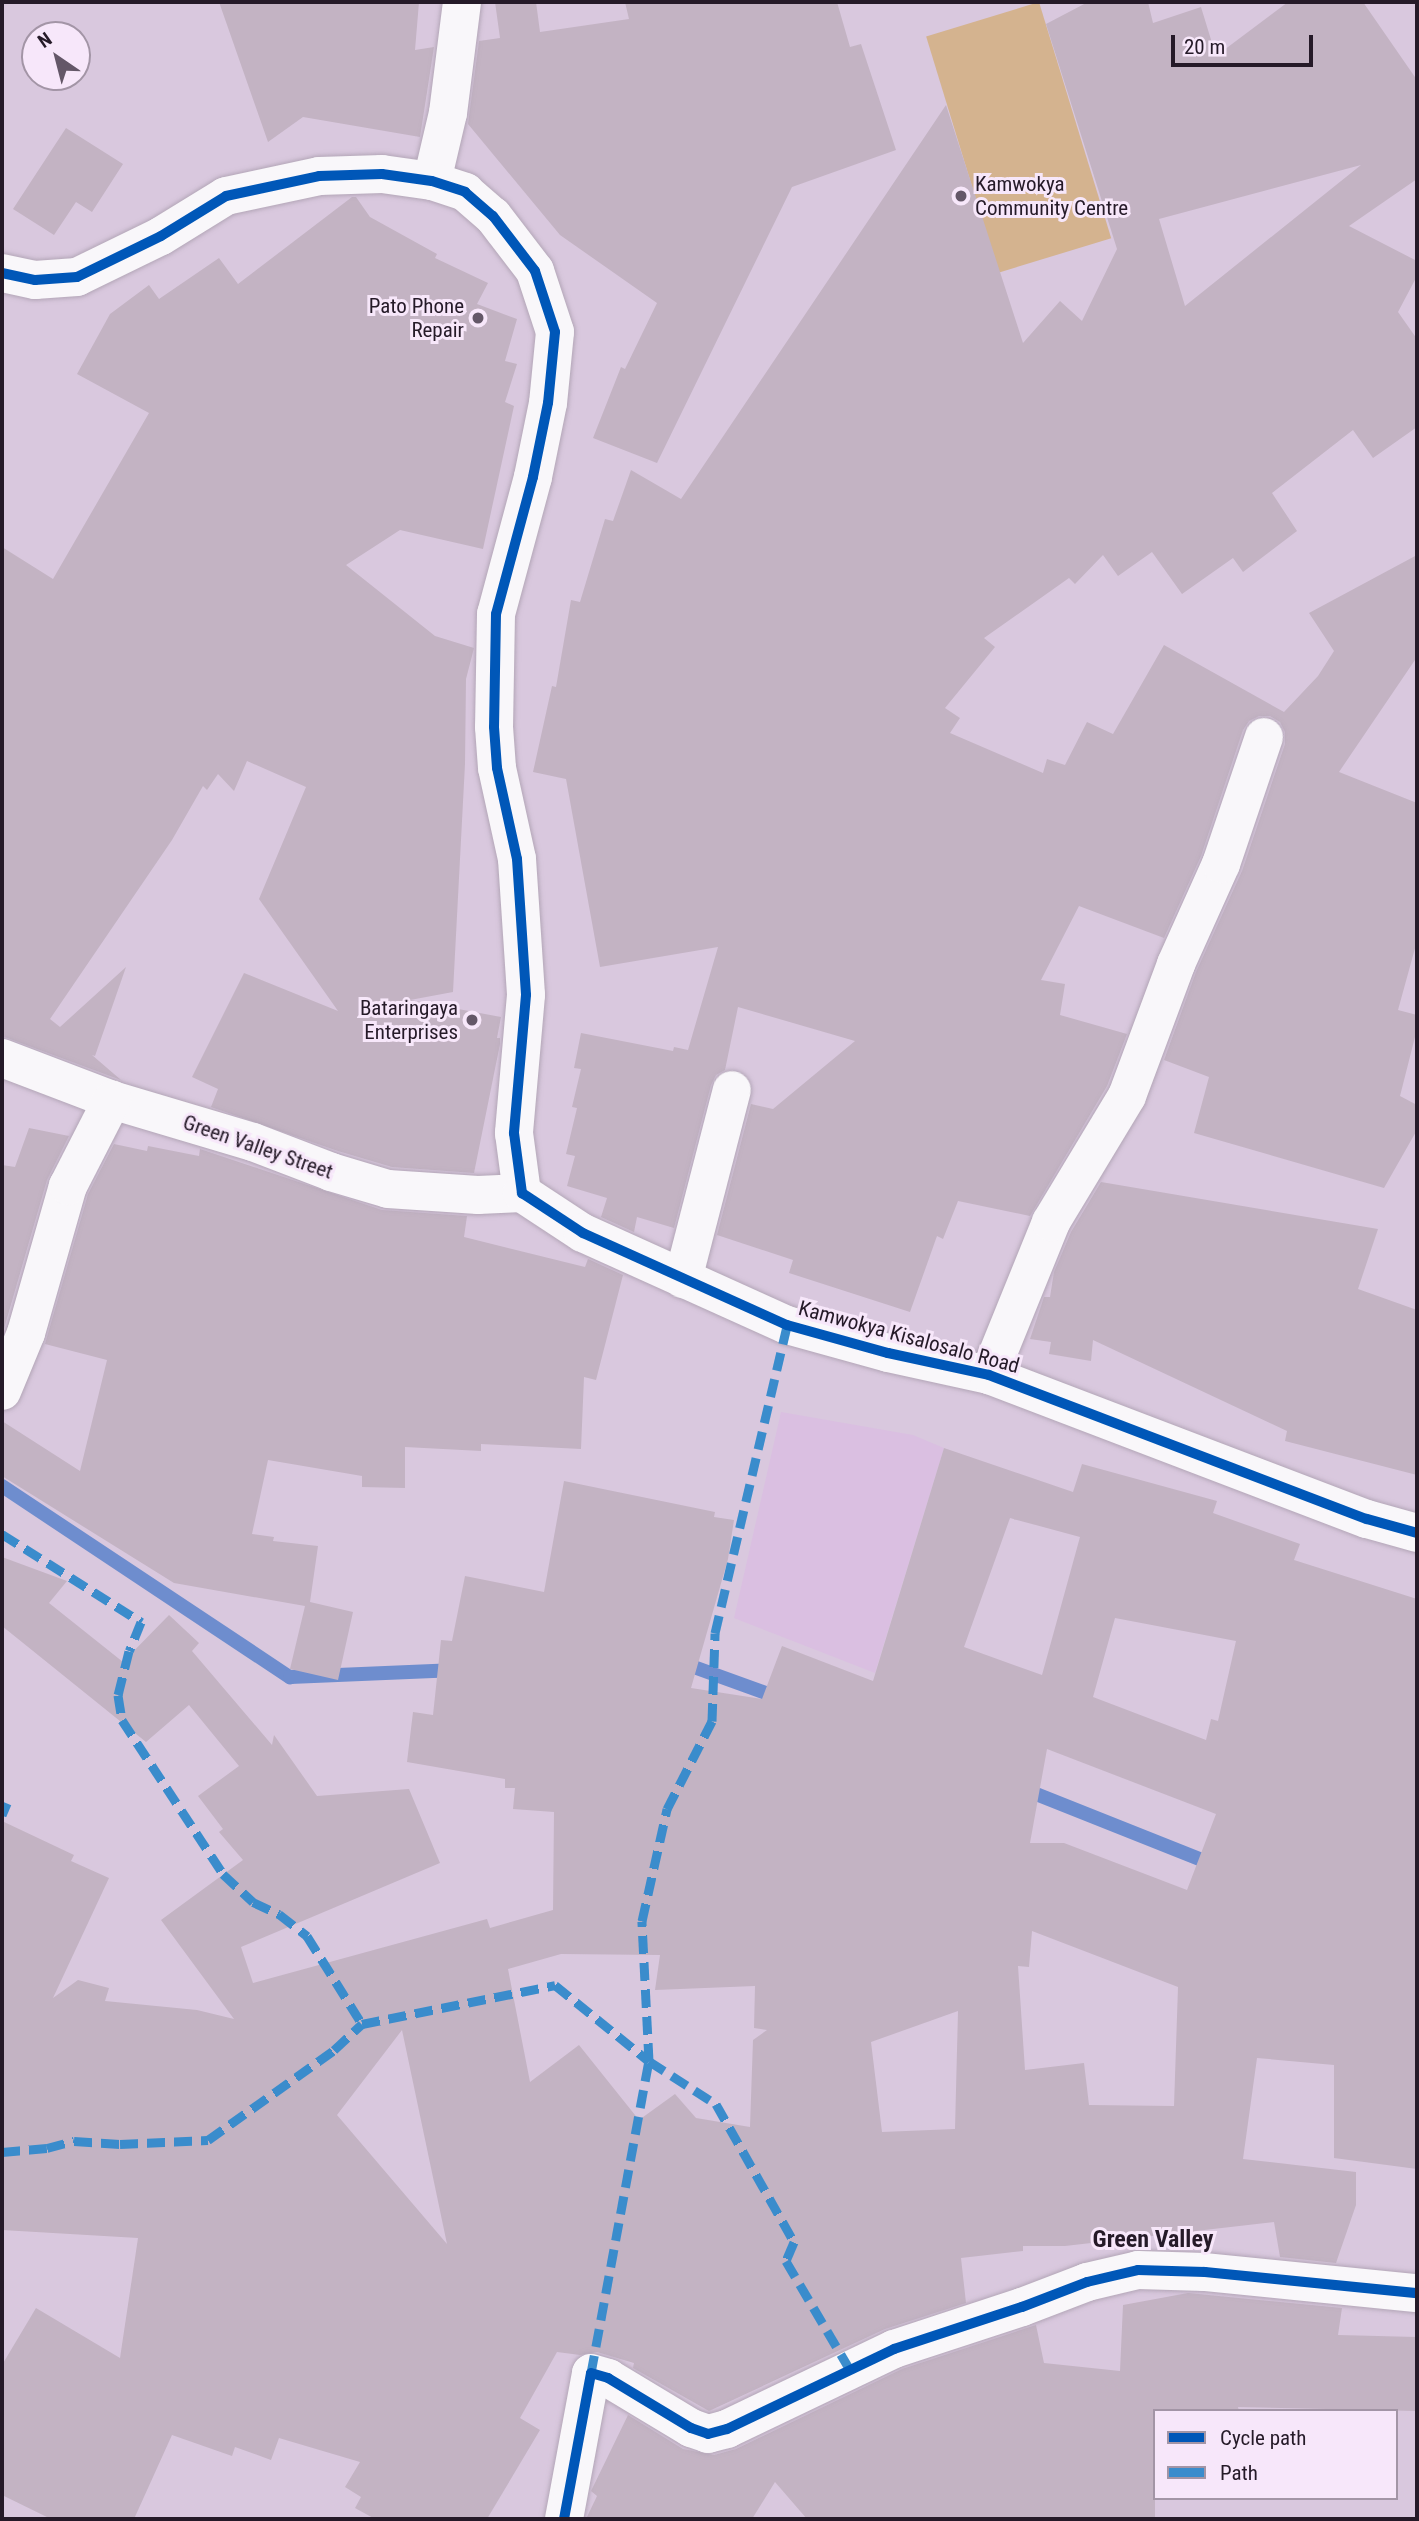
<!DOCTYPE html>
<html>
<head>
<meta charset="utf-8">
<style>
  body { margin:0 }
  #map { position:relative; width:1419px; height:2521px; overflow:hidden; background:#d9c8de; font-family:"Roboto Condensed",sans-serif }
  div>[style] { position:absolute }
  .built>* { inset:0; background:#dabfe1 }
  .green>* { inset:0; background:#d4b38f; transform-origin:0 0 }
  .stream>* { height:14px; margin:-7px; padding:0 7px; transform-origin:7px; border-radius:7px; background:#6e8dce }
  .building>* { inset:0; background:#c3b3c3 }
  .roads { filter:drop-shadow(0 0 2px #b3a6b7) drop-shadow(0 0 2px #b3a6b7) }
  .street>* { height:38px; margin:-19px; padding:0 19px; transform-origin:19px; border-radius:19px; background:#f9f7fa }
  .quiet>* { height:9px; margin-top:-4.5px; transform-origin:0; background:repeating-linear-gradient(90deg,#3a8ccc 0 18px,transparent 0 27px) }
  .cycleway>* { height:10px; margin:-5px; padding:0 5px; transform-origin:5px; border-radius:5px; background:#0057b8 }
  .dots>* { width:19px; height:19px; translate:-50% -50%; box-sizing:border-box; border:4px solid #f7e7fa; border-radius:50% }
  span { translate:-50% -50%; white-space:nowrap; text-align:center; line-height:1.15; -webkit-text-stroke:6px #f7e7fa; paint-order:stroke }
  .poi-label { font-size:21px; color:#251a28 }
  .left { translate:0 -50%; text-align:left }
  .right { translate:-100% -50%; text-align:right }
  .street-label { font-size:21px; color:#251a28 }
  .quarter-label { font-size:24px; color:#251a28; font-weight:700 }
  .frame { position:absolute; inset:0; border:4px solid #251a28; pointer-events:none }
  .legend { position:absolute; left:1153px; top:2409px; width:245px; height:91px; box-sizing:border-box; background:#f7e7fa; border:2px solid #a395a6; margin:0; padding:9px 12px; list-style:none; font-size:21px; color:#251a28 }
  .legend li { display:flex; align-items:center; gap:14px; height:35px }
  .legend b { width:35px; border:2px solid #a395a6 }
  .north { position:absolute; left:21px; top:21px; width:70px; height:70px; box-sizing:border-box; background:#f7e7fa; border:2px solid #a395a6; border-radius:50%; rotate:325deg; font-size:19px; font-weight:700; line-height:28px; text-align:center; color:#251a28 }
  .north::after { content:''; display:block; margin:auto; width:24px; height:32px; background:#645768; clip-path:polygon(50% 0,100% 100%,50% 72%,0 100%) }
  .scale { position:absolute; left:1171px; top:35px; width:142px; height:32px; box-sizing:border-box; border:4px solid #251a28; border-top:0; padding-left:9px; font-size:21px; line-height:24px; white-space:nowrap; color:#251a28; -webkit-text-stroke:5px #f7e7fa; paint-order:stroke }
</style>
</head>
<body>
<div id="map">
  <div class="built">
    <div style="clip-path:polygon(781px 1412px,913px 1435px,944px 1448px,875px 1673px,734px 1618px)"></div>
  </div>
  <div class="green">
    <div style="left:1039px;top:2px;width:247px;height:118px;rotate:73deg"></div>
  </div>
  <div class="stream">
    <div style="left:2px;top:1486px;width:346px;rotate:33.6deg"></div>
    <div style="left:290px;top:1677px;width:167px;rotate:-2.4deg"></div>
    <div style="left:680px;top:1662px;width:109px;rotate:19.9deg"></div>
    <div style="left:1021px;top:1788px;width:211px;rotate:21.7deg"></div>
  </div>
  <div class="building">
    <div style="clip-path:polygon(219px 2px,419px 2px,415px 50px,434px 47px,420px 137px,303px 117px,268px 142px)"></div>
    <div style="clip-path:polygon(495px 2px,536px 2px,540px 32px,629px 19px,625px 2px,837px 2px,850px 47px,861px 44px,896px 150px,792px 187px,657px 463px,593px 438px,621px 367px,625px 369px,657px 303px,560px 235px,468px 124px,479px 41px,500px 38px)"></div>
    <div style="clip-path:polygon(evenodd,1088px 2px,1148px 2px,1153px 23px,1201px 7px,1216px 56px,1288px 2px,1363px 2px,1417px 80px,1417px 179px,1349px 226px,1417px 261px,1417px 276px,1398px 312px,1417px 339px,1417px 427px,1373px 458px,1353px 430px,1272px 493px,1297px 531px,1243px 572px,1233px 558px,1182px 594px,1152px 552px,1118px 576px,1103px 555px,1075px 584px,1069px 578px,984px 638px,995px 647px,945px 708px,960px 718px,950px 733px,1043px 773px,1047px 759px,1065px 765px,1087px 722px,1113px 734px,1164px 645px,1284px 712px,1318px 676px,1334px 651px,1309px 613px,1417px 555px,1417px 657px,1339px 772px,1417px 803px,1417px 941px,1398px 1010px,1417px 1015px,1417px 1029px,1400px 1096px,1417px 1105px,1417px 1130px,1384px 1188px,1194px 1133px,1209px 1077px,1164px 1060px,1196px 972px,1242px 871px,1285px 744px,1285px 732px,1280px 722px,1270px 716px,1259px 716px,1249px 721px,1243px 730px,1201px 856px,1164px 938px,1079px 906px,1041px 980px,1065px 984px,1060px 1015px,1127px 1034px,1107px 1086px,1030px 1216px,958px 1201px,943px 1239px,937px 1236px,910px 1312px,789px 1273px,793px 1260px,717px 1235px,751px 1104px,773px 1109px,855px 1041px,738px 1007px,725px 1070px,716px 1075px,711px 1085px,674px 1228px,637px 1217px,634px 1232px,601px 1217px,607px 1198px,567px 1186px,575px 1156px,566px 1154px,577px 1108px,572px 1107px,581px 1069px,574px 1068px,581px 1033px,673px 1051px,674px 1047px,688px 1050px,718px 947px,600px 967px,566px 779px,533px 772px,552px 686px,556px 687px,571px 600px,580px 602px,605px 519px,613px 521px,631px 470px,681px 499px,946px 105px,1023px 343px,1060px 301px,1082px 321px,1117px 249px,1046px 24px,1088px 2px,1361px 165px,1185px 306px,1159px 219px,1361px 165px)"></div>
    <div style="clip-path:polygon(66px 128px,123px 164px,92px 212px,76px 202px,54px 235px,13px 209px)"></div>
    <div style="clip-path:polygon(352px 197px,356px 197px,370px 217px,437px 254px,435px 258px,488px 283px,477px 304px,517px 319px,505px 361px,517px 364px,505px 402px,514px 406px,483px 549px,400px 530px,346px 565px,435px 636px,474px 648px,466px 679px,465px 764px,453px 992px,410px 1000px,501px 1017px,497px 1038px,500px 1038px,500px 1044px,474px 1173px,392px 1167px,338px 1151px,211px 1107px,218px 1089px,192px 1077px,244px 973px,338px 1011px,259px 899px,306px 787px,247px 761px,234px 791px,218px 774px,207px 790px,203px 786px,172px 840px,50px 1019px,60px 1027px,126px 967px,95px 1056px,92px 1055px,121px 1080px,2px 1036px,2px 547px,53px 579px,149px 413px,77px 374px,110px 314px,149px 285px,159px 299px,219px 258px,238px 284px)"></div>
    <div style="clip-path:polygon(29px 1128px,69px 1136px,47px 1180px,3px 1332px,2px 1165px,15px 1167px)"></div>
    <div style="clip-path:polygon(114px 1144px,147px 1151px,148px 1146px,199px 1156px,200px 1149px,382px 1210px,467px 1216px,464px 1237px,585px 1267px,588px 1259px,623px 1275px,596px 1380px,584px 1377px,581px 1449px,481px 1444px,481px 1451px,405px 1447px,405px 1488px,362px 1487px,362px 1476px,268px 1460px,252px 1534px,274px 1537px,273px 1541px,318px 1546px,310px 1602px,353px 1612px,338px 1680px,290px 1669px,305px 1606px,174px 1583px,2px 1476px,2px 1421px,80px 1471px,107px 1360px,45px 1344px,88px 1194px)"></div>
    <div style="clip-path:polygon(1101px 1182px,1378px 1229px,1358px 1289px,1417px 1310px,1417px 1475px,1285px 1441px,1287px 1431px,1093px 1340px,1091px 1361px,1049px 1354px,1051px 1342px,1030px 1339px,1044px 1297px,1050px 1297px,1054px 1272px,1071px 1232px)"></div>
    <div style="clip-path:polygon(evenodd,944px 1448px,1073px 1492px,1082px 1464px,1217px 1501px,1213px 1513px,1300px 1544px,1294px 1560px,1417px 1599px,1417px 2169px,1334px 2158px,1334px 2065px,1257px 2058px,1243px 2159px,1356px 2172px,1356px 2205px,1336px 2263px,1280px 2257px,1274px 2222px,1065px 2246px,1023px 2246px,1023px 2251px,961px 2258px,966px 2303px,885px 2329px,709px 2411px,633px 2368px,634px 2363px,597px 2352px,580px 2355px,557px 2352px,520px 2418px,540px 2430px,487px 2519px,375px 2519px,355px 2508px,361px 2497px,345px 2487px,360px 2462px,279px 2438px,271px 2460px,235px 2447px,232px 2456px,172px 2435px,134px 2519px,51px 2519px,2px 2495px,2px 2365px,36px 2308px,120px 2358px,138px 2238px,2px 2230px,2px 1821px,74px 1855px,71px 1861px,109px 1878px,53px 1998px,78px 1980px,109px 1988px,105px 2001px,197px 2010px,234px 2019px,161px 1920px,243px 1860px,219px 1832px,223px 1829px,198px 1796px,239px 1766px,189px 1705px,146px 1742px,2px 1626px,2px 1557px,67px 1581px,49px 1603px,123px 1662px,169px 1615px,199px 1643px,192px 1651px,272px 1745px,274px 1735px,317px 1796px,409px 1789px,440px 1863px,241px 1947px,253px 1983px,487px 1919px,490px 1928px,553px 1910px,554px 1812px,513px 1809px,515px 1788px,505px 1788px,505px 1779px,407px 1762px,413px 1712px,433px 1715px,441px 1640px,452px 1641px,465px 1576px,544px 1592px,564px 1481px,715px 1512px,714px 1517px,734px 1520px,728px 1559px,691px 1688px,762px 1699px,782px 1646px,873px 1681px,944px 1448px,1010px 1518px,1080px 1537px,1042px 1675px,964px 1647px,1010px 1518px,944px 1448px,1115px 1618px,1236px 1641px,1218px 1721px,1211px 1719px,1206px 1740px,1093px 1697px,1115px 1618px,944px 1448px,1047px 1749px,1216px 1814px,1187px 1890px,1064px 1843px,1030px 1843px,1047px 1749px,944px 1448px,1032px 1931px,1178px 1987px,1174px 2106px,1089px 2105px,1084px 2063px,1025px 2070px,1018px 1966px,1029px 1967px,1032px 1931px,944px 1448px,561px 1954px,660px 1955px,655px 1990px,755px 1986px,754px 2028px,767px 2030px,753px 2040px,750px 2127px,696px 2118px,675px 2094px,639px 2120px,579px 2045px,530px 2082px,508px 1969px,561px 1954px,944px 1448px,958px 2011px,955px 2129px,882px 2132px,871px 2042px,958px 2011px,944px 1448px,402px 2030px,447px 2244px,337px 2115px,402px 2030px)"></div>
    <div style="clip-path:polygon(1188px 2293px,1342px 2308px,1338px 2335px,1417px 2337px,1417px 2411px,1238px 2407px,1239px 2411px,1155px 2411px,1155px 2519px,807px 2519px,775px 2482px,752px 2519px,586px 2519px,597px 2496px,591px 2491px,628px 2415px,683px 2449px,714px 2455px,736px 2449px,902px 2369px,1036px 2325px,1044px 2363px,1120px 2371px,1123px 2305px)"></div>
  </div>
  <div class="roads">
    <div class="street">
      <div style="left:432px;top:181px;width:70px;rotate:-76.8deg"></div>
      <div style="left:448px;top:113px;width:112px;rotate:-82.8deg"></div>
      <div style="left:2px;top:273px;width:34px;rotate:12deg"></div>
      <div style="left:35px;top:280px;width:42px;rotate:-4.1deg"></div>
      <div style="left:77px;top:277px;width:93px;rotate:-26deg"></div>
      <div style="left:161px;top:236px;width:76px;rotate:-31.6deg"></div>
      <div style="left:226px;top:196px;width:95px;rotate:-12.1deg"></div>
      <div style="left:319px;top:176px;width:63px;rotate:-1.8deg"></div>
      <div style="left:382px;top:174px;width:50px;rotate:8deg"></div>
      <div style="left:432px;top:181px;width:35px;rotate:18deg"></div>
      <div style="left:465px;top:192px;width:37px;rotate:41deg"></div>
      <div style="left:493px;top:216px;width:69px;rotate:52.6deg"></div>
      <div style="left:535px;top:271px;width:64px;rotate:71.8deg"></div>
      <div style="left:555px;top:332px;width:71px;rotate:95.6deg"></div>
      <div style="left:548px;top:403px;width:76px;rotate:101.5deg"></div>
      <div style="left:533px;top:477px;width:142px;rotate:105.1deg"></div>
      <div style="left:496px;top:614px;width:113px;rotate:91deg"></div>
      <div style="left:494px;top:727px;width:41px;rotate:85.8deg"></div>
      <div style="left:497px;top:768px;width:93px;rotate:77.6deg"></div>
      <div style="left:517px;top:859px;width:136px;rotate:86.2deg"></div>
      <div style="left:526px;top:995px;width:139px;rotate:95deg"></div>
      <div style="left:514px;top:1133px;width:61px;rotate:82.4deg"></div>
      <div style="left:2px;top:1058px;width:118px;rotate:20.9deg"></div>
      <div style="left:112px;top:1100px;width:147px;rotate:16.6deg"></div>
      <div style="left:253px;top:1142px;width:84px;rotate:21deg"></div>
      <div style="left:331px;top:1172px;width:59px;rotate:16.6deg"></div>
      <div style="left:388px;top:1189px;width:90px;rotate:3.8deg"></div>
      <div style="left:478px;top:1195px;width:44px;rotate:-2.6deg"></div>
      <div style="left:522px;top:1193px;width:73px;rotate:33.3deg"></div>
      <div style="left:583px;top:1233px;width:224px;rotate:24.3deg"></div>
      <div style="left:787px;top:1325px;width:105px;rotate:15.5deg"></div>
      <div style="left:888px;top:1353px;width:103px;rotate:12.3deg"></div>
      <div style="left:989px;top:1375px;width:404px;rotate:20.9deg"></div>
      <div style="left:1367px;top:1519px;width:52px;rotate:15.6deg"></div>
      <div style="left:683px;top:1279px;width:195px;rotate:-75.5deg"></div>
      <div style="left:989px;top:1375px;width:165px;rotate:-67.9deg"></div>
      <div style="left:1051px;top:1222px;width:147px;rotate:-58.9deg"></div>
      <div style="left:1127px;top:1096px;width:141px;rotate:-69.6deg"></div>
      <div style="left:1176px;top:964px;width:110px;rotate:-65.8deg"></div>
      <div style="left:1221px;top:864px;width:134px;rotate:-71.3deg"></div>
      <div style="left:2px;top:1391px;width:63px;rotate:-67.5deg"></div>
      <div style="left:26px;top:1333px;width:153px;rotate:-74.1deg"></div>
      <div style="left:68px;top:1186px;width:97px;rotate:-62.9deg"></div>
      <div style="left:564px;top:2519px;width:148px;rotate:-79.5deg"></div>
      <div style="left:591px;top:2373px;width:18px;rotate:16deg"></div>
      <div style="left:608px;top:2378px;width:97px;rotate:31.1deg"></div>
      <div style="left:691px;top:2428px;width:18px;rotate:19deg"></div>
      <div style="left:708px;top:2434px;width:20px;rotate:-15deg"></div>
      <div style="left:727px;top:2429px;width:185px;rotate:-25.6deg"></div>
      <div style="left:894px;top:2349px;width:135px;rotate:-18.2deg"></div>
      <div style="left:1022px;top:2307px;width:70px;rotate:-21deg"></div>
      <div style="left:1087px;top:2282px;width:52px;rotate:-13.2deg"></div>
      <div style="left:1138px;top:2270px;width:67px;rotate:1.7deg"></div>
      <div style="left:1205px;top:2272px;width:213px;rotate:5.7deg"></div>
    </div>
  </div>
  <div class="quiet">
    <div style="left:2px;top:1534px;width:165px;rotate:32.3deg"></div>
    <div style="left:141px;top:1622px;width:31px;rotate:112deg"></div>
    <div style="left:129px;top:1651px;width:45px;rotate:104deg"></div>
    <div style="left:118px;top:1695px;width:25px;rotate:81deg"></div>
    <div style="left:122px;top:1720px;width:184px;rotate:56.7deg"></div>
    <div style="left:223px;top:1874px;width:41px;rotate:43deg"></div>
    <div style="left:253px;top:1902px;width:29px;rotate:25deg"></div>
    <div style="left:279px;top:1914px;width:36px;rotate:38deg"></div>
    <div style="left:307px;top:1936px;width:104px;rotate:58deg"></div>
    <div style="left:362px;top:2024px;width:197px;rotate:-11.4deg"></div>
    <div style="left:555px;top:1985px;width:121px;rotate:39deg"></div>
    <div style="left:649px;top:2061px;width:140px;rotate:-92.9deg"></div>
    <div style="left:642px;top:1921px;width:115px;rotate:-77.4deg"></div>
    <div style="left:667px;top:1809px;width:99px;rotate:-62.9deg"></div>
    <div style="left:712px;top:1721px;width:88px;rotate:-88deg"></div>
    <div style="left:715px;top:1633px;width:316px;rotate:-76.8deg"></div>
    <div style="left:2px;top:1815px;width:13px;rotate:-67deg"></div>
    <div style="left:2px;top:2152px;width:45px;rotate:-5.1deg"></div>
    <div style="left:47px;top:2148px;width:28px;rotate:-15deg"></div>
    <div style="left:74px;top:2141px;width:46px;rotate:3.7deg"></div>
    <div style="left:120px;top:2144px;width:88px;rotate:-2.6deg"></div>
    <div style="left:208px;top:2140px;width:155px;rotate:-35.5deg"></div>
    <div style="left:334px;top:2050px;width:38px;rotate:-43deg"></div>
    <div style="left:591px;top:2373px;width:317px;rotate:-79.5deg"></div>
    <div style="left:649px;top:2061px;width:80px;rotate:32.7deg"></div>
    <div style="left:716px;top:2104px;width:159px;rotate:60.5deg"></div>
    <div style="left:794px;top:2242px;width:21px;rotate:113deg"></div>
    <div style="left:786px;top:2261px;width:124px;rotate:59.5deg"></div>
  </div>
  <div class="cycleway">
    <div style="left:2px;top:273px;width:34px;rotate:12deg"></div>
    <div style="left:35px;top:280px;width:42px;rotate:-4.1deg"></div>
    <div style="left:77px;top:277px;width:93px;rotate:-26deg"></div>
    <div style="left:161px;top:236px;width:76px;rotate:-31.6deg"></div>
    <div style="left:226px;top:196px;width:95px;rotate:-12.1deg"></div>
    <div style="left:319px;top:176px;width:63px;rotate:-1.8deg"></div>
    <div style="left:382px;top:174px;width:50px;rotate:8deg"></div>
    <div style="left:432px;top:181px;width:35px;rotate:18deg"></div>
    <div style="left:465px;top:192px;width:37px;rotate:41deg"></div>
    <div style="left:493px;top:216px;width:69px;rotate:52.6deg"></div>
    <div style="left:535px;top:271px;width:64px;rotate:71.8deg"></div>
    <div style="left:555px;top:332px;width:71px;rotate:95.6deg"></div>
    <div style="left:548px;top:403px;width:76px;rotate:101.5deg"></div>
    <div style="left:533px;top:477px;width:142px;rotate:105.1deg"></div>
    <div style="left:496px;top:614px;width:113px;rotate:91deg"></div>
    <div style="left:494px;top:727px;width:41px;rotate:85.8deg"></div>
    <div style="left:497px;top:768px;width:93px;rotate:77.6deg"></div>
    <div style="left:517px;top:859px;width:136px;rotate:86.2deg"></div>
    <div style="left:526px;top:995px;width:139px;rotate:95deg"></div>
    <div style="left:514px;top:1133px;width:61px;rotate:82.4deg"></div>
    <div style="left:522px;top:1193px;width:73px;rotate:33.3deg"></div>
    <div style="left:583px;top:1233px;width:224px;rotate:24.3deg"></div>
    <div style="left:787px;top:1325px;width:105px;rotate:15.5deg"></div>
    <div style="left:888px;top:1353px;width:103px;rotate:12.3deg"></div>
    <div style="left:989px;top:1375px;width:404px;rotate:20.9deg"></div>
    <div style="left:1367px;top:1519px;width:52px;rotate:15.6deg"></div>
    <div style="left:564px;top:2519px;width:148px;rotate:-79.5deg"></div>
    <div style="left:591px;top:2373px;width:18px;rotate:16deg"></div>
    <div style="left:608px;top:2378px;width:97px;rotate:31.1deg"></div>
    <div style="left:691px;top:2428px;width:18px;rotate:19deg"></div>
    <div style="left:708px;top:2434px;width:20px;rotate:-15deg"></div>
    <div style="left:727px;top:2429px;width:185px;rotate:-25.6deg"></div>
    <div style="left:894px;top:2349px;width:135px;rotate:-18.2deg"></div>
    <div style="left:1022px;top:2307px;width:70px;rotate:-21deg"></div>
    <div style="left:1087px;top:2282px;width:52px;rotate:-13.2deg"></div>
    <div style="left:1138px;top:2270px;width:67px;rotate:1.7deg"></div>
    <div style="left:1205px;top:2272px;width:213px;rotate:5.7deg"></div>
  </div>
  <div class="dots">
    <div style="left:961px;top:196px;background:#645768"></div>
    <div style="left:478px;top:318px;background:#645768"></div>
    <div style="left:472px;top:1020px;background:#645768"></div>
  </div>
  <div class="poi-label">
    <span class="left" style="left:975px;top:196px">Kamwokya<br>Community Centre</span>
    <span class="right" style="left:464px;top:318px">Pato Phone<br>Repair</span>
    <span class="right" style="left:458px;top:1020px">Bataringaya<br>Enterprises</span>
  </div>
  <div class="street-label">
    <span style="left:258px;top:1147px;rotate:19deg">Green Valley Street</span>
    <span style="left:909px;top:1337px;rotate:15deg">Kamwokya Kisalosalo Road</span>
  </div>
  <div class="quarter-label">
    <span style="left:1153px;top:2240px">Green Valley</span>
  </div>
  <div class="frame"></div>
  <ul class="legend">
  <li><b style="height:9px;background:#0057b8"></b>Cycle path</li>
  <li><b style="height:9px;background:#3a8ccc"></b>Path</li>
  </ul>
  <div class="north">N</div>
  <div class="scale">20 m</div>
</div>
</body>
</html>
